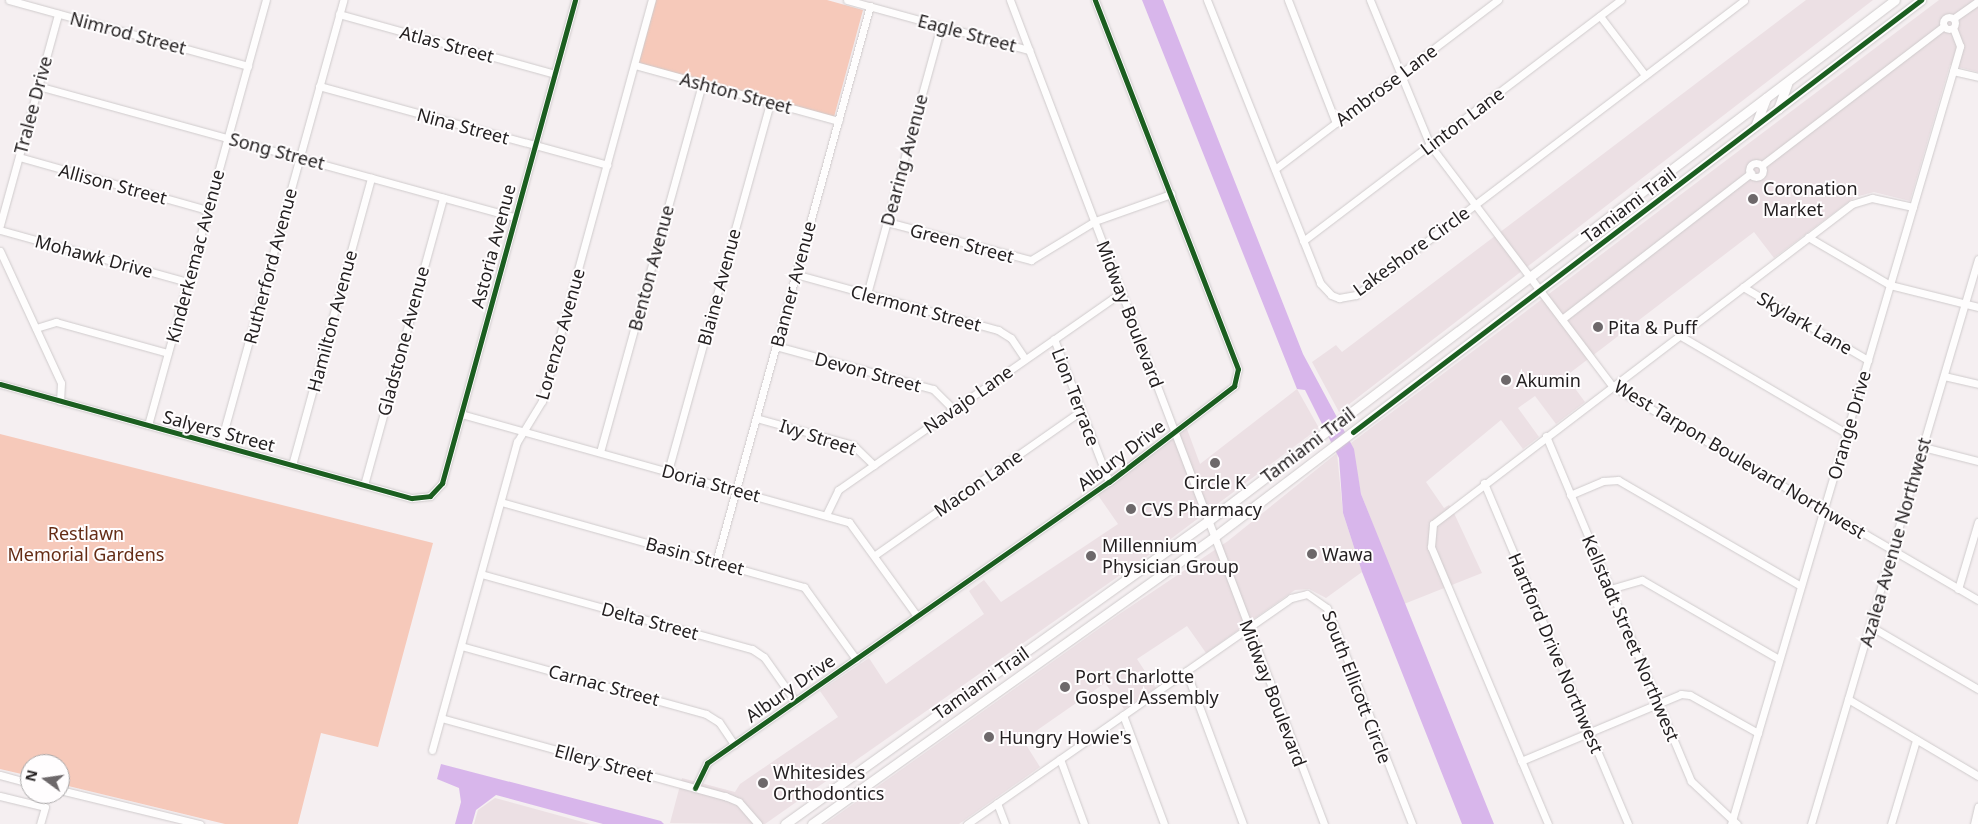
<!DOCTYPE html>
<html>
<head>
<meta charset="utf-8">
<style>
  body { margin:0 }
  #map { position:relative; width:1978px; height:824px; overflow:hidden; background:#f5eff1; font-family:"Noto Sans",sans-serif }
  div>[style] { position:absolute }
  .built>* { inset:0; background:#ece0e4 }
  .green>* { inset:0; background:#f6c9ba }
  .water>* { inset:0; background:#d8b6eb }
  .roads { filter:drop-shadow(0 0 1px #cfcbcc) drop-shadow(0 0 1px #cfcbcc) }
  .minor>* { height:7px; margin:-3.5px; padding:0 3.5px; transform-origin:3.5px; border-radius:3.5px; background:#fefdfd }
  .minor>.ring { margin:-3.5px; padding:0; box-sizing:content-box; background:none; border:7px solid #fefdfd; border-radius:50% }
  .major>* { height:9px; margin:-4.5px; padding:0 4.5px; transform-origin:4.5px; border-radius:4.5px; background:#fefdfd }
  .cycleway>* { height:5px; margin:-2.5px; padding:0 2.5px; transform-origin:2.5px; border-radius:2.5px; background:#1b5e20 }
  .dots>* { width:14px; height:14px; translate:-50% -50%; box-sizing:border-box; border:2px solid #fffdfe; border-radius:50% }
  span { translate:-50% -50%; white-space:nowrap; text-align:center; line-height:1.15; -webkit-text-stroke:4px #fffdfe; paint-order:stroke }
  .street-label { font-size:18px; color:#242021 }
  .poi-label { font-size:18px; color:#242021 }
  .left { translate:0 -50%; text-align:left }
  .park-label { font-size:18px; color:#642c15 }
  .north { position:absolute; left:20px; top:754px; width:50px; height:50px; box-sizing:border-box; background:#fffdfe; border:1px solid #a7a5a6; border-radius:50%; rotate:284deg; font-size:14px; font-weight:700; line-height:20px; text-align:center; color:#242021 }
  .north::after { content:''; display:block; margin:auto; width:18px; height:22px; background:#6d686a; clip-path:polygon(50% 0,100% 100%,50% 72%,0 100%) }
</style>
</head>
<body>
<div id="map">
  <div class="built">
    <div style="clip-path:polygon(1806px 0,1873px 0,1339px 412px,1312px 362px,1336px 345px,1342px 352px)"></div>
    <div style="clip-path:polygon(1939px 0,1978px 0,1978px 72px,1950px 65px,1910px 201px,1874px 192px,1855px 197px,1774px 258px,1754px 232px,1566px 376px,1585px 402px,1556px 424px,1535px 396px,1518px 408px,1539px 437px,1523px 449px,1501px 420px,1426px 482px,1444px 508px,1449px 505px,1453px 511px,1482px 573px,1404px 604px,1361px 494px,1351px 443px)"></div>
    <div style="clip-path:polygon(1297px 389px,1319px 428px,1156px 550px,765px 824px,670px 823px,682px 778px,735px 792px,740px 784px,838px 717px,820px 691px,869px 658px,886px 684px,984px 614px,969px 591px,984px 580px,1001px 602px,1118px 524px,1093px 488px,1184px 421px,1200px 464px)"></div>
    <div style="clip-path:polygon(1337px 453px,1343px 513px,1362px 572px,1326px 598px,1309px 589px,1295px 590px,1206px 653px,1187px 626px,1137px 659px,1156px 688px,1124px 709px,1105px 683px,1023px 740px,1040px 767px,959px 824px,825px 824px,1118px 615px,1228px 541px)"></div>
    <div style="clip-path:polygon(495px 798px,590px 824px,474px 824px,478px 810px)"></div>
  </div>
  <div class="green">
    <div style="clip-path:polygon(656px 0,827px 0,863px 10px,834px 117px,638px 63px)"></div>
    <div style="clip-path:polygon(0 434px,433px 543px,378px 747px,321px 733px,298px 824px,225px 824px,60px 784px,60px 764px,30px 764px,30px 776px,0 769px)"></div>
  </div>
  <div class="water">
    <div style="clip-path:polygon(1142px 0,1163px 0,1303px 354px,1354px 449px,1361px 494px,1494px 824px,1462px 824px,1362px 572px,1343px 513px,1339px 458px,1305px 390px,1297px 389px)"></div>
    <div style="clip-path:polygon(441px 764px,661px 821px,664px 824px,603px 824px,496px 795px,476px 810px,472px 824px,455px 824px,461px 802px,459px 788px,437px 779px)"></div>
  </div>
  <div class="roads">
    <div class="minor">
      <div style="left:9px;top:0;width:248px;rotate:15.4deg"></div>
      <div style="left:847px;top:0;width:189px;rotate:15.4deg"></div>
      <div style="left:1010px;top:0;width:882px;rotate:69.14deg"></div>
      <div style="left:1207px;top:0;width:305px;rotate:68.2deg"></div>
      <div style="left:1320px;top:283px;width:16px;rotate:47deg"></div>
      <div style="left:1331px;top:295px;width:9px;rotate:21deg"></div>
      <div style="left:1339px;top:298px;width:17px;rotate:-10deg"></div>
      <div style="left:1356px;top:295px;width:487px;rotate:-37.2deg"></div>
      <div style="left:1288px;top:0;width:132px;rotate:68.7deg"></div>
      <div style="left:1370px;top:0;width:157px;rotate:67.5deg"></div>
      <div style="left:1430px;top:145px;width:302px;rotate:52.9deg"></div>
      <div style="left:1612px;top:386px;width:424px;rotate:30.3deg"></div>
      <div style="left:339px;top:14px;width:224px;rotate:15.5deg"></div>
      <div style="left:1600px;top:16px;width:74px;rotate:52.7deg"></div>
      <div class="ring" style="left:1943px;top:17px;width:5px;height:5px"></div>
      <div style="left:1954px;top:18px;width:29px;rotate:-35deg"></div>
      <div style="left:635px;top:65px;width:211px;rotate:15.4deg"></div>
      <div style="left:1953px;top:71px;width:26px;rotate:13deg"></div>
      <div style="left:38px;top:86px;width:495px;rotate:15.4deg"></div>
      <div style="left:319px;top:86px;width:299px;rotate:15.3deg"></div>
      <div style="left:19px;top:157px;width:196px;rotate:15.7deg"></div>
      <div class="ring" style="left:1749px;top:163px;width:7px;height:7px"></div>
      <div style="left:1762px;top:165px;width:229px;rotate:-37.4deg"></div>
      <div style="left:1275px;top:169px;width:280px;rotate:-37.2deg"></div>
      <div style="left:887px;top:222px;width:149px;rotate:14.8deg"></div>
      <div style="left:1031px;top:260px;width:75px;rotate:-31.4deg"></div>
      <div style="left:1095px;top:221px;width:81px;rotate:-19.6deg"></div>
      <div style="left:0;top:225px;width:219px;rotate:-74.6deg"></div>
      <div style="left:0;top:230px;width:195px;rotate:15.5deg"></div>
      <div style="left:1808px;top:237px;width:95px;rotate:30.3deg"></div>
      <div style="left:1890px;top:285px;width:91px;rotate:14deg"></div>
      <div style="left:1303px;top:241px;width:399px;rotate:-37.2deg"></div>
      <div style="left:0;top:251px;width:145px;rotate:65.2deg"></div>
      <div style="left:61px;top:383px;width:18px;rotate:93deg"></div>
      <div style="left:795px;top:274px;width:211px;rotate:15.4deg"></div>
      <div style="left:998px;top:330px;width:15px;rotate:32deg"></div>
      <div style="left:1011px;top:338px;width:25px;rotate:56deg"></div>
      <div style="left:1743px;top:287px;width:145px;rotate:30.3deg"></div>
      <div style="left:867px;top:294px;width:278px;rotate:-74.6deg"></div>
      <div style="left:1562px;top:319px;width:239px;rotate:-37.7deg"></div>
      <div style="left:36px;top:328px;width:21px;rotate:-17deg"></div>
      <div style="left:56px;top:322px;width:116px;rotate:15.5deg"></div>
      <div style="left:1679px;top:335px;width:194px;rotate:30.4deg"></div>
      <div style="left:1054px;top:339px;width:153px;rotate:69deg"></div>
      <div style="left:776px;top:346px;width:163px;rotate:15.3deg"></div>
      <div style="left:933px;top:389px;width:28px;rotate:45deg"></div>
      <div style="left:1944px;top:376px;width:35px;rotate:13deg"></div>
      <div style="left:0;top:384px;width:427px;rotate:15.5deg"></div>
      <div style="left:412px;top:498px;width:18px;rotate:-6deg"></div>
      <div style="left:430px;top:496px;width:18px;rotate:-47deg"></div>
      <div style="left:442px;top:483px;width:501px;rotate:-74.6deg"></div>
      <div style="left:461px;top:414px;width:403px;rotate:15.6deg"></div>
      <div style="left:849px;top:522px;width:116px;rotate:54.1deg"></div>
      <div style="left:756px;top:418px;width:101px;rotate:15.6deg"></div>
      <div style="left:853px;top:445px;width:29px;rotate:44deg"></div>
      <div style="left:148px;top:425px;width:441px;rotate:-74.5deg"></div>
      <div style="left:1546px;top:436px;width:374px;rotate:67.2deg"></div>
      <div style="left:1691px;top:781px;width:63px;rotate:43.1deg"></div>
      <div style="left:220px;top:445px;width:462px;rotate:-74.5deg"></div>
      <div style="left:1923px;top:447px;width:57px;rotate:14.3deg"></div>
      <div style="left:600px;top:452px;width:382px;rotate:-74.5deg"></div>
      <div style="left:292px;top:465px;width:298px;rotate:-74.6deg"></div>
      <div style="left:668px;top:471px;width:383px;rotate:-74.5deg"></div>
      <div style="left:1484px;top:483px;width:370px;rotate:67.1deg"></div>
      <div style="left:364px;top:485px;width:298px;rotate:-74.6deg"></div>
      <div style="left:1570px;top:495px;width:36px;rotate:-23deg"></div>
      <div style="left:1603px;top:481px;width:15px;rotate:-4deg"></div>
      <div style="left:1618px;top:480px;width:211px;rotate:30.1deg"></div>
      <div style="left:501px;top:502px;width:315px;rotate:15.7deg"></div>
      <div style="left:804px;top:587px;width:89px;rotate:54.2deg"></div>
      <div style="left:826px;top:515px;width:28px;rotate:-64deg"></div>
      <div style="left:838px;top:490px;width:346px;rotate:-34.9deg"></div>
      <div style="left:875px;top:555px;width:251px;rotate:-35deg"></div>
      <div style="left:716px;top:562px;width:577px;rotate:-74.52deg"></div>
      <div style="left:481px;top:574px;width:281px;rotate:15.5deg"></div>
      <div style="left:752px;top:649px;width:14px;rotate:34deg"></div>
      <div style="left:764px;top:657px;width:54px;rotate:54.8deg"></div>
      <div style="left:1610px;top:589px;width:33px;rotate:-16deg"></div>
      <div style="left:1642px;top:580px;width:158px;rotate:30deg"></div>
      <div style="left:1958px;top:589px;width:70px;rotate:-73.4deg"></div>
      <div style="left:1870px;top:626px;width:125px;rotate:30.3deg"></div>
      <div style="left:461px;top:646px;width:254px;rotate:15.5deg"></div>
      <div style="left:706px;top:714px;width:15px;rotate:32deg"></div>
      <div style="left:719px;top:722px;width:27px;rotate:56deg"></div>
      <div style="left:1186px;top:671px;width:163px;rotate:69.6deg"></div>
      <div style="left:1848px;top:699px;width:151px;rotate:30.6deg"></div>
      <div style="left:1123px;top:715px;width:116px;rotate:69.4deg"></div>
      <div style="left:441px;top:718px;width:295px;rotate:15.4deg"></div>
      <div style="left:725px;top:796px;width:15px;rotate:23deg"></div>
      <div style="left:739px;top:802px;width:29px;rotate:49deg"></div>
      <div style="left:432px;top:750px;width:320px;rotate:-74.6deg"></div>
      <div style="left:517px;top:442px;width:48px;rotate:-58.6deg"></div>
      <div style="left:542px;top:401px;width:416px;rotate:-74.7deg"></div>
      <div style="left:1060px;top:759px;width:69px;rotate:69.7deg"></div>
      <div style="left:1521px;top:761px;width:173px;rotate:-22.7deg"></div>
      <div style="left:1681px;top:694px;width:9px;rotate:6deg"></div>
      <div style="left:1690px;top:695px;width:78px;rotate:29.2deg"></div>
      <div style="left:0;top:775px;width:31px;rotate:15deg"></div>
      <div style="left:695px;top:788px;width:28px;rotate:-64deg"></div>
      <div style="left:707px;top:763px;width:490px;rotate:-35deg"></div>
      <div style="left:1109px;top:482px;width:158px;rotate:-37.5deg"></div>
      <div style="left:1234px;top:386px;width:17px;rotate:-77deg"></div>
      <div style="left:1238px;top:369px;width:396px;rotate:-111.2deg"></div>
      <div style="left:60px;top:790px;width:144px;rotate:13.7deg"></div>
      <div style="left:0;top:796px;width:46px;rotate:13.7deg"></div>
      <div style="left:45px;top:807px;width:18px;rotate:106deg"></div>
      <div style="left:997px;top:803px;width:22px;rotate:69deg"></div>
      <div style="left:967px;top:824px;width:395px;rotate:-34.9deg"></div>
      <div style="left:1291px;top:598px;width:16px;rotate:-14deg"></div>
      <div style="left:1307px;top:594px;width:24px;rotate:35deg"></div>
      <div style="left:1327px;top:608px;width:232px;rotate:68.5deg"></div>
      <div style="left:1548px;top:824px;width:301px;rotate:-112.9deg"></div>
      <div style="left:1431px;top:547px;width:23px;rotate:-85deg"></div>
      <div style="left:1433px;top:524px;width:527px;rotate:-37.37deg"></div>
      <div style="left:1852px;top:204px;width:21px;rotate:-17deg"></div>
      <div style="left:1872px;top:198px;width:42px;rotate:12.4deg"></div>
      <div style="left:1731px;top:824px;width:785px;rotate:-73.57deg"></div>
      <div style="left:1953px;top:71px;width:26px;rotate:-74deg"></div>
      <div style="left:1960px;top:46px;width:19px;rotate:-111deg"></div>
      <div style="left:1811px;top:824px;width:589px;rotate:-73.53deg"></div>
      <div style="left:1891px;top:824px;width:88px;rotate:-73.4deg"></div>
      <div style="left:1974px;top:824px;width:18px;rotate:-77deg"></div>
    </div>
    <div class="major">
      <div style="left:1778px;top:109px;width:27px;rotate:-70deg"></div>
      <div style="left:1756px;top:124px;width:28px;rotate:-69deg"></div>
      <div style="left:785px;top:824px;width:520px;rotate:-35.61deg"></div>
      <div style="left:1208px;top:521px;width:862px;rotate:-37.18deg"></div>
      <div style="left:812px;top:824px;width:494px;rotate:-35.5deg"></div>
      <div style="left:1214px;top:537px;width:888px;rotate:-37.22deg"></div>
    </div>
  </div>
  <div class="cycleway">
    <div style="left:0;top:384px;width:427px;rotate:15.5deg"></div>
    <div style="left:412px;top:498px;width:18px;rotate:-6deg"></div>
    <div style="left:430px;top:496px;width:18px;rotate:-47deg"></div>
    <div style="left:442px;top:483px;width:501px;rotate:-74.6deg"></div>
    <div style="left:1353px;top:432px;width:714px;rotate:-37.26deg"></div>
    <div style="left:695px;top:788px;width:28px;rotate:-64deg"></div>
    <div style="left:707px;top:763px;width:490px;rotate:-35deg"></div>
    <div style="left:1109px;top:482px;width:158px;rotate:-37.5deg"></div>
    <div style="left:1234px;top:386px;width:17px;rotate:-77deg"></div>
    <div style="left:1238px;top:369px;width:396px;rotate:-111.2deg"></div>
  </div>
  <div class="dots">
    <div style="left:1753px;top:199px;background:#6d686a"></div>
    <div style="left:1598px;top:327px;background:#6d686a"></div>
    <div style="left:1506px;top:380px;background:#6d686a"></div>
    <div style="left:1215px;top:463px;background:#6d686a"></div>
    <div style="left:1131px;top:509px;background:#6d686a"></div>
    <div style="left:1312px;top:554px;background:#6d686a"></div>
    <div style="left:1091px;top:556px;background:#6d686a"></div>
    <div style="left:1065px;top:687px;background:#6d686a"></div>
    <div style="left:989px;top:737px;background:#6d686a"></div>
    <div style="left:763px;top:783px;background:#6d686a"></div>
  </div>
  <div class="street-label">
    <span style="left:128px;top:33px;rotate:15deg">Nimrod Street</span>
    <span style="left:967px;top:33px;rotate:15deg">Eagle Street</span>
    <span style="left:447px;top:44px;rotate:15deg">Atlas Street</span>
    <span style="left:1386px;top:85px;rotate:-37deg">Ambrose Lane</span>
    <span style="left:736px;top:93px;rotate:15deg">Ashton Street</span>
    <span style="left:33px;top:105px;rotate:-75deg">Tralee Drive</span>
    <span style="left:1462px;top:121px;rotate:-37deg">Linton Lane</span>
    <span style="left:463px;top:126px;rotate:15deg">Nina Street</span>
    <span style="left:277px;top:151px;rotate:15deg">Song Street</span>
    <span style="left:904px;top:160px;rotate:-75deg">Dearing Avenue</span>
    <span style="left:113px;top:184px;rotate:15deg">Allison Street</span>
    <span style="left:1629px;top:205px;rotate:-37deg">Tamiami Trail</span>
    <span style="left:962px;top:243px;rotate:15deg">Green Street</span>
    <span style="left:493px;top:246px;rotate:-75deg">Astoria Avenue</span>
    <span style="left:1411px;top:251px;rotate:-36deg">Lakeshore Circle</span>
    <span style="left:94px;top:256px;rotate:15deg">Mohawk Drive</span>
    <span style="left:195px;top:256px;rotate:-75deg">Kinderkemac Avenue</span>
    <span style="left:270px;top:266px;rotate:-75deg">Rutherford Avenue</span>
    <span style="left:651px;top:268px;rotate:-75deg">Benton Avenue</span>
    <span style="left:793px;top:284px;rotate:-75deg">Banner Avenue</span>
    <span style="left:719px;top:287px;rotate:-75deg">Blaine Avenue</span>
    <span style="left:916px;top:308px;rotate:15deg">Clermont Street</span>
    <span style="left:1130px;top:314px;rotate:69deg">Midway Boulevard</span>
    <span style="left:332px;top:321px;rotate:-75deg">Hamilton Avenue</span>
    <span style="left:1805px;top:323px;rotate:30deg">Skylark Lane</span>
    <span style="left:560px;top:334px;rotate:-74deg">Lorenzo Avenue</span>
    <span style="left:403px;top:341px;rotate:-75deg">Gladstone Avenue</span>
    <span style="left:868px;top:372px;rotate:15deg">Devon Street</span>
    <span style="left:1076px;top:397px;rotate:69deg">Lion Terrace</span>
    <span style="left:968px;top:399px;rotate:-35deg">Navajo Lane</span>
    <span style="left:1849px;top:425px;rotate:-74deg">Orange Drive</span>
    <span style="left:219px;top:431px;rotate:15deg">Salyers Street</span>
    <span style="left:818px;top:437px;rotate:18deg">Ivy Street</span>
    <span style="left:1308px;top:445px;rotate:-37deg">Tamiami Trail</span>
    <span style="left:1121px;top:455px;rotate:-37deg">Albury Drive</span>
    <span style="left:1740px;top:459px;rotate:31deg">West Tarpon Boulevard Northwest</span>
    <span style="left:711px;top:483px;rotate:15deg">Doria Street</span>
    <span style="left:978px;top:483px;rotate:-35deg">Macon Lane</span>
    <span style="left:1895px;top:542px;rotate:-74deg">Azalea Avenue Northwest</span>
    <span style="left:695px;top:556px;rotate:15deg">Basin Street</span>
    <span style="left:650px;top:621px;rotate:15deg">Delta Street</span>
    <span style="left:1631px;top:638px;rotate:67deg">Kellstadt Street Northwest</span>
    <span style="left:1556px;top:653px;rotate:67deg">Hartford Drive Northwest</span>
    <span style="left:981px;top:683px;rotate:-35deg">Tamiami Trail</span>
    <span style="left:604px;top:685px;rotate:15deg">Carnac Street</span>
    <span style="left:1357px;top:687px;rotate:69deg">South Ellicott Circle</span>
    <span style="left:790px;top:688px;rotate:-35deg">Albury Drive</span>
    <span style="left:1273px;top:693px;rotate:69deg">Midway Boulevard</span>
    <span style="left:604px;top:763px;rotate:15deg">Ellery Street</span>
  </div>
  <div class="poi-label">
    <span class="left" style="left:1763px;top:199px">Coronation<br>Market</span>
    <span class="left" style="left:1608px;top:327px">Pita &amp; Puff</span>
    <span class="left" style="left:1516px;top:380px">Akumin</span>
    <span style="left:1215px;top:482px">Circle K</span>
    <span class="left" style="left:1141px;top:509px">CVS Pharmacy</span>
    <span class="left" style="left:1102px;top:556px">Millennium<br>Physician Group</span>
    <span class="left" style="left:1322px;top:554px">Wawa</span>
    <span class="left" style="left:1075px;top:687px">Port Charlotte<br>Gospel Assembly</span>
    <span class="left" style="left:999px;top:737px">Hungry Howie's</span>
    <span class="left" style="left:773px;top:783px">Whitesides<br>Orthodontics</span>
  </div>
  <div class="park-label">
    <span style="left:86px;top:544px">Restlawn<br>Memorial Gardens</span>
  </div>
  <div class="north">N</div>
</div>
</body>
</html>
